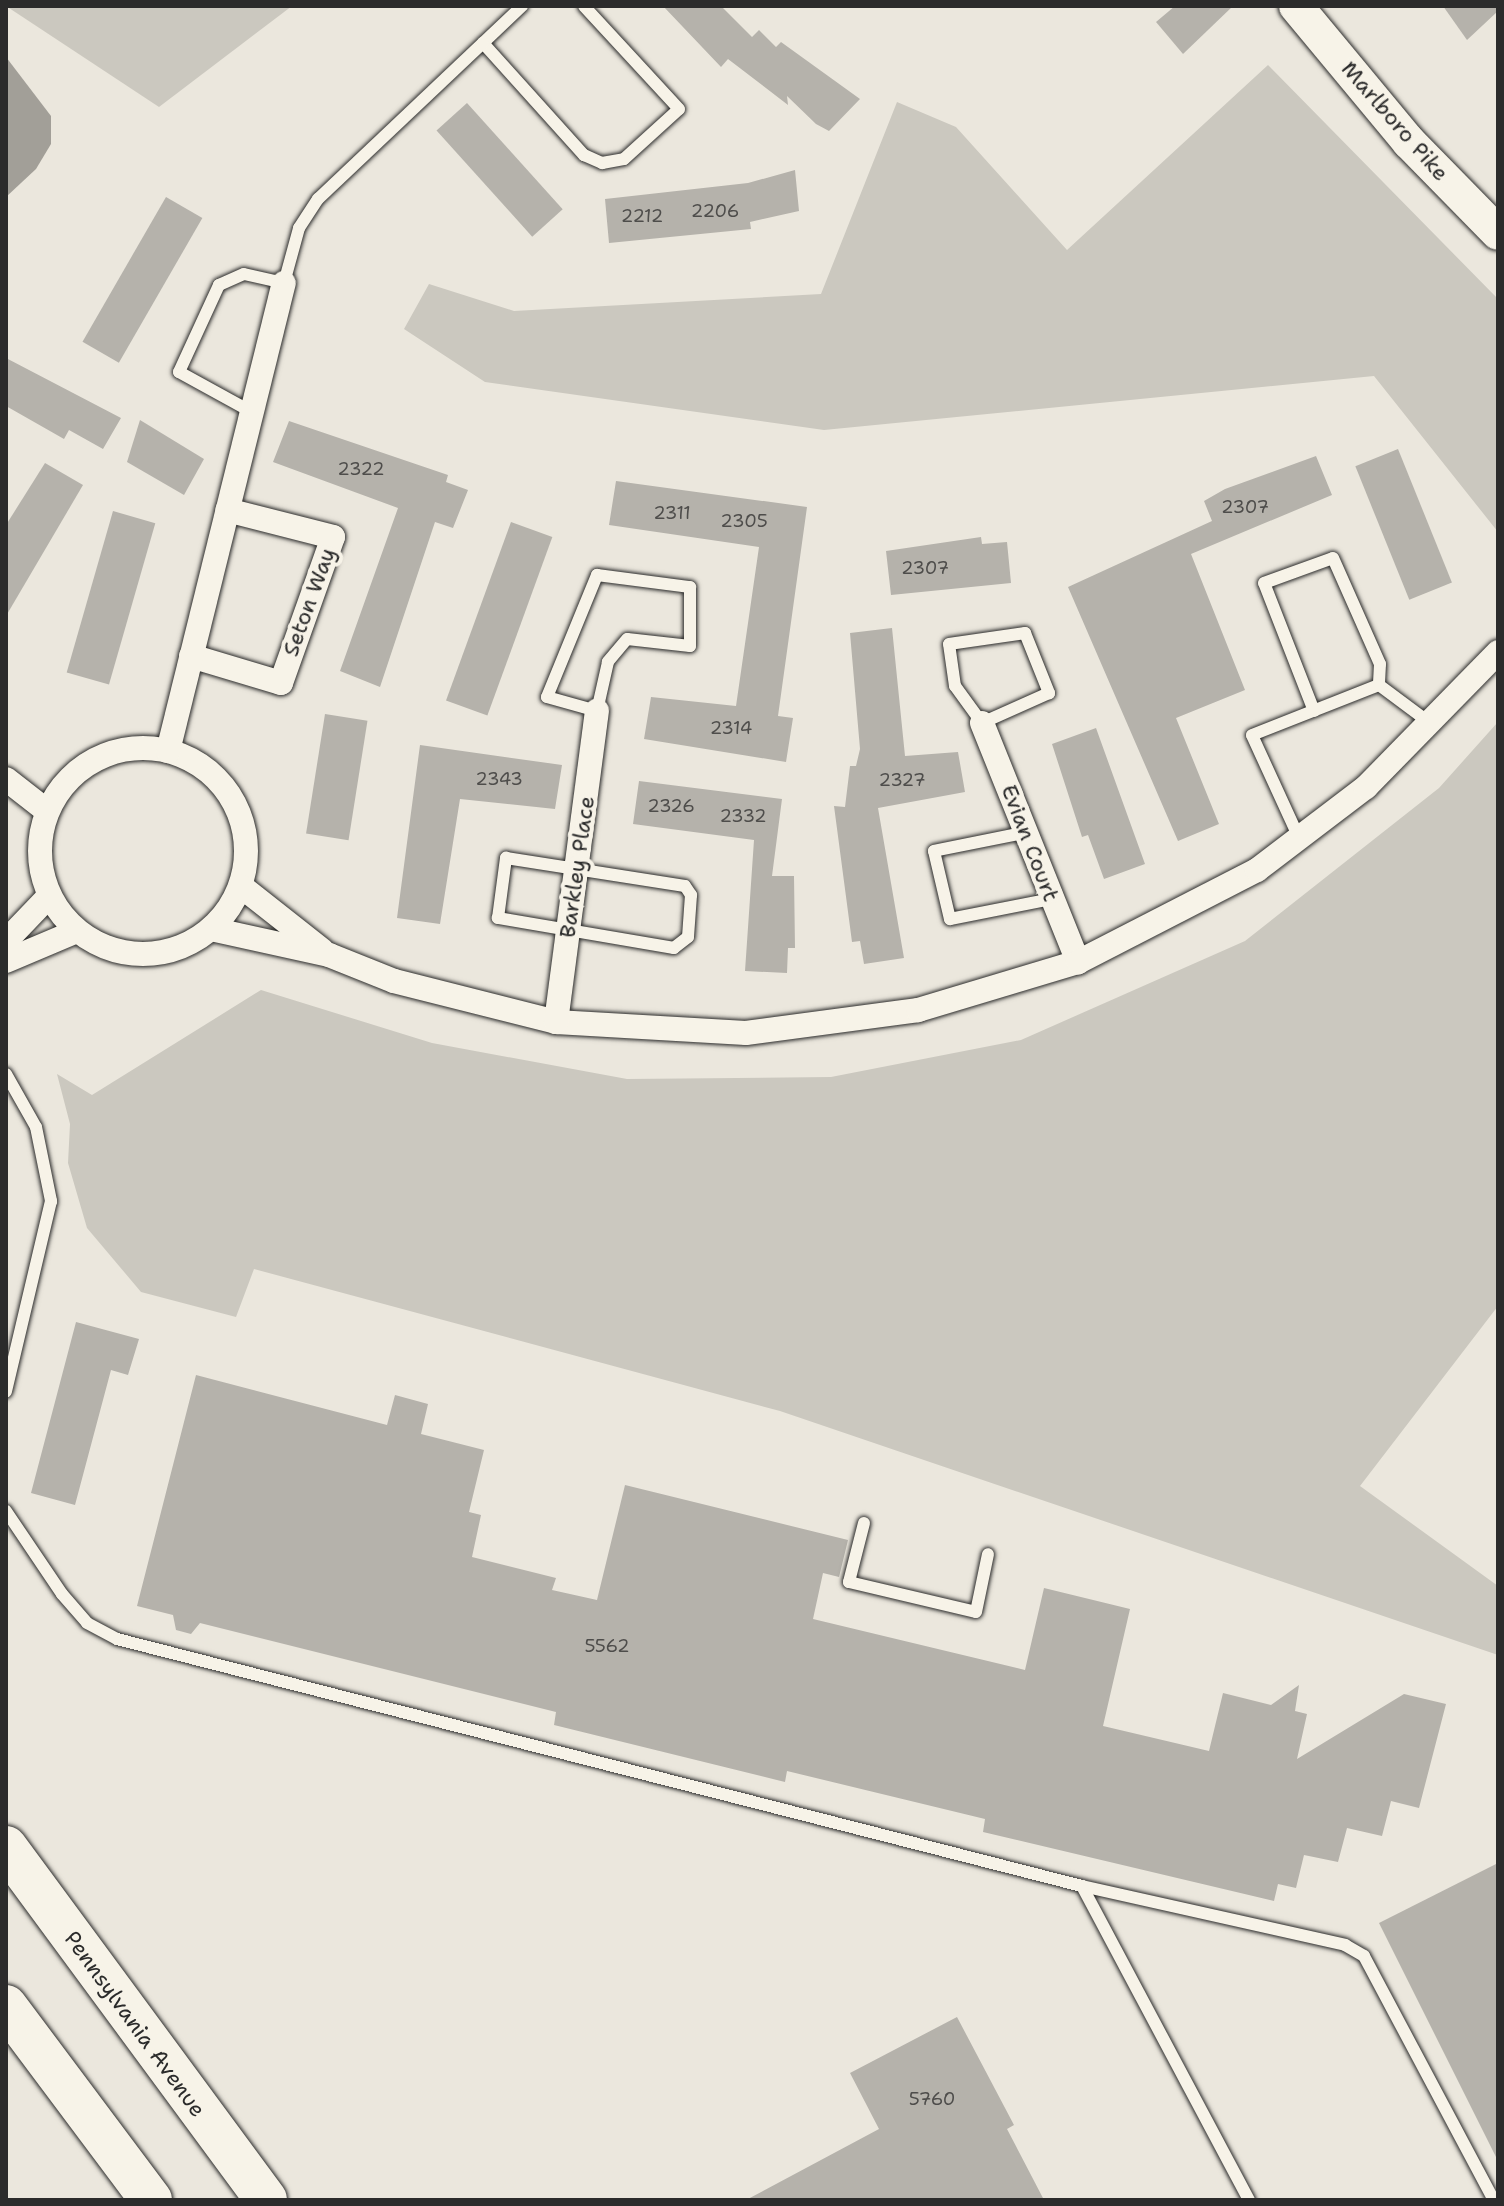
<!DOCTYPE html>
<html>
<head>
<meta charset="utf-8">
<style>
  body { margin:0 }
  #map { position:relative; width:1504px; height:2206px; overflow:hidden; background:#ebe7dd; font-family:"Shantell Sans",sans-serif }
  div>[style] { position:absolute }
  .green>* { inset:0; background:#cbc8bf }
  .water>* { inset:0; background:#a29f98 }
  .building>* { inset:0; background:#b5b2ab; transform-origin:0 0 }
  .roads { filter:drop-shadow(0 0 2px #2b2b2b) drop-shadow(0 0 2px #2b2b2b) }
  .lane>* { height:12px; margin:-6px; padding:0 6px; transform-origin:6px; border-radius:6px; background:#f7f3e8 }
  .street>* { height:24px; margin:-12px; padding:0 12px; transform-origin:12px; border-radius:12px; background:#f7f3e8 }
  .street>.ring { margin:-12px; padding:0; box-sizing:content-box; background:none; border:24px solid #f7f3e8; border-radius:50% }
  .secondary>* { height:34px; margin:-17px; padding:0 17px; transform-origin:17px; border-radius:17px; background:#f7f3e8 }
  .highway>* { height:42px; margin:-21px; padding:0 21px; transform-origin:21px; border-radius:21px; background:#f7f3e8 }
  span { translate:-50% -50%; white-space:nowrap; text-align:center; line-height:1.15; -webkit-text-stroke:8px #f7f3e8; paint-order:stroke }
  .number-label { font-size:18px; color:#4e4d4b }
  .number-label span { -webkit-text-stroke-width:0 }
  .street-label { font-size:22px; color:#2b2b2b }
  .frame { position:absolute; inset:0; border:8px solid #2b2b2b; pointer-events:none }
</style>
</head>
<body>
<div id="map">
  <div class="green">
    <div style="clip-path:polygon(6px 6px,292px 6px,159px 107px)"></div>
    <div style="clip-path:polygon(1268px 65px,1498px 299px,1498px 532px,1374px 376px,824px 430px,485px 382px,404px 329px,429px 284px,514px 311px,821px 294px,897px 102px,956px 127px,1067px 250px)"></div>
    <div style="clip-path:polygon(1497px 723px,1498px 1306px,1360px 1486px,1498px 1586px,1498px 1655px,780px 1411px,254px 1269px,236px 1317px,141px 1292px,87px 1228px,68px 1163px,70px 1124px,57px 1074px,92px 1095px,261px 990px,432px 1043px,627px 1079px,831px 1077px,1021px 1040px,1245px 941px,1439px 788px)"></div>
  </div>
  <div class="water">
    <div style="clip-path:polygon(6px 57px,51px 116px,51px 144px,36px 169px,6px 197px)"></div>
  </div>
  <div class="building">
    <div style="clip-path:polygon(663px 6px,721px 6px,752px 37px,759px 30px,776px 47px,781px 42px,860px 99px,829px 131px,816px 124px,787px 96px,788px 105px,728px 59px,721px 67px)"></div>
    <div style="clip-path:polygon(1175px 6px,1233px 6px,1183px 54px,1156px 22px)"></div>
    <div style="clip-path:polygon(1443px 6px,1498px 6px,1498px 11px,1467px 40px)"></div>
    <div style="left:467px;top:103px;width:143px;height:41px;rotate:48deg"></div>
    <div style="clip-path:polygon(795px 170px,799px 211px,750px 222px,751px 229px,609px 243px,605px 199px,748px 183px)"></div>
    <div style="left:166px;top:197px;width:42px;height:167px;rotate:30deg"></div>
    <div style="clip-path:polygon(6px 358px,121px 418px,103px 449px,69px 430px,64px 439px,6px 406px)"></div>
    <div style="clip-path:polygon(140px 420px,204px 459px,184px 495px,127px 462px)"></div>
    <div style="clip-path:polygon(289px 421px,448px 475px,446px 482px,468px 490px,453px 528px,435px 522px,380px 687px,340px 671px,398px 508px,273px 462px)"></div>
    <div style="left:1398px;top:449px;width:144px;height:46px;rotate:68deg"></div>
    <div style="clip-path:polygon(1316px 456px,1332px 495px,1191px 554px,1245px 690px,1176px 718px,1219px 824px,1178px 841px,1068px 587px,1212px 521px,1204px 501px,1225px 489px)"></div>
    <div style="clip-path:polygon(45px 463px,83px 485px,6px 616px,6px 525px)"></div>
    <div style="clip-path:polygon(616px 481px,807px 507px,778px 716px,793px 718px,786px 762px,644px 739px,651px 697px,736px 706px,759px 547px,609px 525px)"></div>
    <div style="left:113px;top:511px;width:44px;height:168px;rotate:16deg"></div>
    <div style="left:511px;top:522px;width:44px;height:190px;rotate:20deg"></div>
    <div style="clip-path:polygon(981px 537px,982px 544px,1007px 542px,1011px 583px,891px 595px,886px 551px)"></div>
    <div style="clip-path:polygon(892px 628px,905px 756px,958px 752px,965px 792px,878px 808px,904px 958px,864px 964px,860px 941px,852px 942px,834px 806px,845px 807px,850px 766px,856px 766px,860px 749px,850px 633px)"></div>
    <div style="left:325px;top:714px;width:43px;height:121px;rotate:9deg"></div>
    <div style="clip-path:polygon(1096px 728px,1145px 864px,1104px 879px,1088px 835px,1082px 837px,1052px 744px)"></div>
    <div style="clip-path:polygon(420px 745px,562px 765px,555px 809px,460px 799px,440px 924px,397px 918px)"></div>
    <div style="clip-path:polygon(639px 781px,782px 799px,772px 876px,794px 876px,795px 948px,788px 948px,787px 973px,745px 971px,754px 840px,633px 824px)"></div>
    <div style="clip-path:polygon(76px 1322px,139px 1339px,128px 1375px,111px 1370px,75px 1505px,31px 1493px)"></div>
    <div style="clip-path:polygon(196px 1375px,387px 1425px,395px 1395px,428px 1404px,421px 1434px,484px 1450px,469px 1512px,481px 1515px,472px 1557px,556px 1578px,552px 1590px,597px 1600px,625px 1485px,848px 1540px,839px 1577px,823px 1573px,813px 1619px,1025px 1670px,1044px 1588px,1130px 1609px,1103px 1726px,1209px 1751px,1223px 1693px,1271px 1705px,1299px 1685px,1295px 1711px,1307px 1714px,1297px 1759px,1404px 1694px,1446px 1704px,1419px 1808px,1391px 1801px,1382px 1836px,1347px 1828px,1338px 1862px,1304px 1855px,1296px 1888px,1278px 1884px,1274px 1901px,983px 1832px,985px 1819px,787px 1771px,785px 1782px,554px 1725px,556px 1712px,200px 1623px,191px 1634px,176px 1630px,173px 1615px,137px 1606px)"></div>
    <div style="clip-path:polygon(1498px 1863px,1498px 2161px,1379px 1923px)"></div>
    <div style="clip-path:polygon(957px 2017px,1014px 2125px,1007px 2129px,1044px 2200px,746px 2200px,879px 2129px,850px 2073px)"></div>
  </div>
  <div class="roads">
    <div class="lane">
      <div style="left:522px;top:6px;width:54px;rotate:136.5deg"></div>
      <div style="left:483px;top:43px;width:151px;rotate:48deg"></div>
      <div style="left:584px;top:155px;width:20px;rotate:24deg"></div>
      <div style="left:602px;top:163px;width:22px;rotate:-10deg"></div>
      <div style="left:624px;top:159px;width:74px;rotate:-42.3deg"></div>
      <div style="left:679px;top:109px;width:140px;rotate:-132.7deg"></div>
      <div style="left:250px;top:411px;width:81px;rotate:-151.2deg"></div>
      <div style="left:179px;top:372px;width:96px;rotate:-65.3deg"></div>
      <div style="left:219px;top:285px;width:27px;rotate:-24deg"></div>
      <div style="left:244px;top:274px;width:41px;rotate:12.7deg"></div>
      <div style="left:284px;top:283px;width:57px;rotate:-74.7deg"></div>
      <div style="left:299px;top:228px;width:35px;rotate:-57deg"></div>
      <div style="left:318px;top:199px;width:227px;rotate:-43.4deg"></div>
      <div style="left:597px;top:575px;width:94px;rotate:7.4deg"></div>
      <div style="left:690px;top:587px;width:59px;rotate:90deg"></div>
      <div style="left:690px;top:646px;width:63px;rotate:-173.7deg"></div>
      <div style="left:627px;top:639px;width:30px;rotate:130deg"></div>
      <div style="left:608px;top:662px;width:50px;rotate:102.7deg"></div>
      <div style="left:597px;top:711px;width:52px;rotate:-164.4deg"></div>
      <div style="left:547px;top:697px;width:132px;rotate:-67.7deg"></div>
      <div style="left:1025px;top:633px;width:65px;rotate:68.2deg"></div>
      <div style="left:1049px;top:693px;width:73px;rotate:155.9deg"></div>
      <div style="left:982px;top:723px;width:46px;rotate:-126.1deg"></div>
      <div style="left:955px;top:686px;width:42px;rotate:-98.1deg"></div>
      <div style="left:949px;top:644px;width:77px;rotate:-8.2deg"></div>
      <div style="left:1314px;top:711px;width:137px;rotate:-111.3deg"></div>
      <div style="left:1264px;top:583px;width:73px;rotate:-19.9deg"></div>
      <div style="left:1333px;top:558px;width:116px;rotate:66.1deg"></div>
      <div style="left:1380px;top:664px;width:21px;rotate:93deg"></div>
      <div style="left:1028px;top:832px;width:96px;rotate:168.6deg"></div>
      <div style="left:934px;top:851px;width:70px;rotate:76.8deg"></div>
      <div style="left:950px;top:919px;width:104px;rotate:-11.1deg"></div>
      <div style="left:1300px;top:840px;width:115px;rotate:-114.6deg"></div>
      <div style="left:1252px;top:735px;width:136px;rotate:-21.5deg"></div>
      <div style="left:1379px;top:685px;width:64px;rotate:36.7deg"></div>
      <div style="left:506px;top:858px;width:181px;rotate:8.9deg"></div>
      <div style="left:685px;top:886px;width:11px;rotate:56deg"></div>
      <div style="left:691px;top:895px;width:42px;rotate:94.1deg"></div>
      <div style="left:688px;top:937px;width:18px;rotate:142deg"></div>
      <div style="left:674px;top:948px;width:179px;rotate:-170.3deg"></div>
      <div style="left:498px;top:918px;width:61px;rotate:-82.4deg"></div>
      <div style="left:6px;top:1074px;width:61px;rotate:60.5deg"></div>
      <div style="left:36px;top:1127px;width:76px;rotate:78.5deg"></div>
      <div style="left:51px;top:1201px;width:196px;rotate:103.3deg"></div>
      <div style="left:6px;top:1511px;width:100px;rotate:56deg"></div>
      <div style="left:62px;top:1594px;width:38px;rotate:49deg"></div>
      <div style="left:87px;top:1623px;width:34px;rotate:28deg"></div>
      <div style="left:117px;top:1639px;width:996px;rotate:14.36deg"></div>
      <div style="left:1082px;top:1886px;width:270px;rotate:12.6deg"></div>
      <div style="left:1345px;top:1945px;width:22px;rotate:30deg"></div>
      <div style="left:1364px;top:1956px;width:276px;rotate:62deg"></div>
      <div style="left:864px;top:1523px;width:61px;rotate:104.3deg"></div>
      <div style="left:849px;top:1582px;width:130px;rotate:13.3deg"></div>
      <div style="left:976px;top:1612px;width:59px;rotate:-78.3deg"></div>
      <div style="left:1082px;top:1886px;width:356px;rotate:62deg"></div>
    </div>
    <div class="street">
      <div style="left:191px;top:656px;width:94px;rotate:16.7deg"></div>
      <div style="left:281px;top:683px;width:155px;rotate:-70.4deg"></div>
      <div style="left:333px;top:537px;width:109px;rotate:-165.7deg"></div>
      <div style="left:982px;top:723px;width:258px;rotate:68.1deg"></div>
      <div class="ring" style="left:40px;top:748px;width:182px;height:182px"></div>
      <div style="left:168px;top:751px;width:482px;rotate:-76.1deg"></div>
      <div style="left:6px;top:779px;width:52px;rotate:38deg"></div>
      <div style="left:242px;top:887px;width:102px;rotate:38.2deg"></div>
      <div style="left:211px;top:929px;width:121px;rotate:12.4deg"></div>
      <div style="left:329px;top:955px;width:70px;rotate:21.8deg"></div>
      <div style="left:394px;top:981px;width:167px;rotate:14.2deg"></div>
      <div style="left:556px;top:1022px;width:190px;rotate:3.3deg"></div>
      <div style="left:746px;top:1033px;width:174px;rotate:-7.6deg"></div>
      <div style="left:918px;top:1010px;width:167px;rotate:-16.7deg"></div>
      <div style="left:1078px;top:962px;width:201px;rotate:-27.2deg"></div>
      <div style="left:1257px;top:870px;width:137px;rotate:-37.3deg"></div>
      <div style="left:1366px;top:787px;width:189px;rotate:-45.6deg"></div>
      <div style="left:6px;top:941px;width:62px;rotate:-46.3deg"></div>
      <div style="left:6px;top:961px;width:77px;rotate:-22.9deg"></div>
      <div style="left:556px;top:1022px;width:314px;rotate:-82.5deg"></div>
    </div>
    <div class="secondary">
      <div style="left:1296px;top:6px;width:177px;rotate:50.3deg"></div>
      <div style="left:1409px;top:142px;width:127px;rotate:45.6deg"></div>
    </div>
    <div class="highway">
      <div style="left:6px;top:1847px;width:438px;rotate:53.6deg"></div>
      <div style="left:6px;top:2006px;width:242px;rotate:53.2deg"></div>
    </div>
  </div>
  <div class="number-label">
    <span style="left:715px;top:211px">2206</span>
    <span style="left:642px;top:216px">2212</span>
    <span style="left:361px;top:469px">2322</span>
    <span style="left:1245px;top:507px">2307</span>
    <span style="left:672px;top:513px">2311</span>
    <span style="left:744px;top:521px">2305</span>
    <span style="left:925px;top:568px">2307</span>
    <span style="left:731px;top:728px">2314</span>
    <span style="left:499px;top:779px">2343</span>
    <span style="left:902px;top:780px">2327</span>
    <span style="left:671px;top:806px">2326</span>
    <span style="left:743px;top:816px">2332</span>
    <span style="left:607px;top:1646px">5562</span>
    <span style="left:932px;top:2099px">5760</span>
  </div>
  <div class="street-label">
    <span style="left:1395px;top:121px;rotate:49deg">Marlboro Pike</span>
    <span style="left:309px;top:602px;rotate:-70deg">Seton Way</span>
    <span style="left:1030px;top:843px;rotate:69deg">Evian Court</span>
    <span style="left:577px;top:867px;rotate:-82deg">Barkley Place</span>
    <span style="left:135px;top:2024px;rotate:54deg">Pennsylvania Avenue</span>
  </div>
  <div class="frame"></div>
</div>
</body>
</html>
